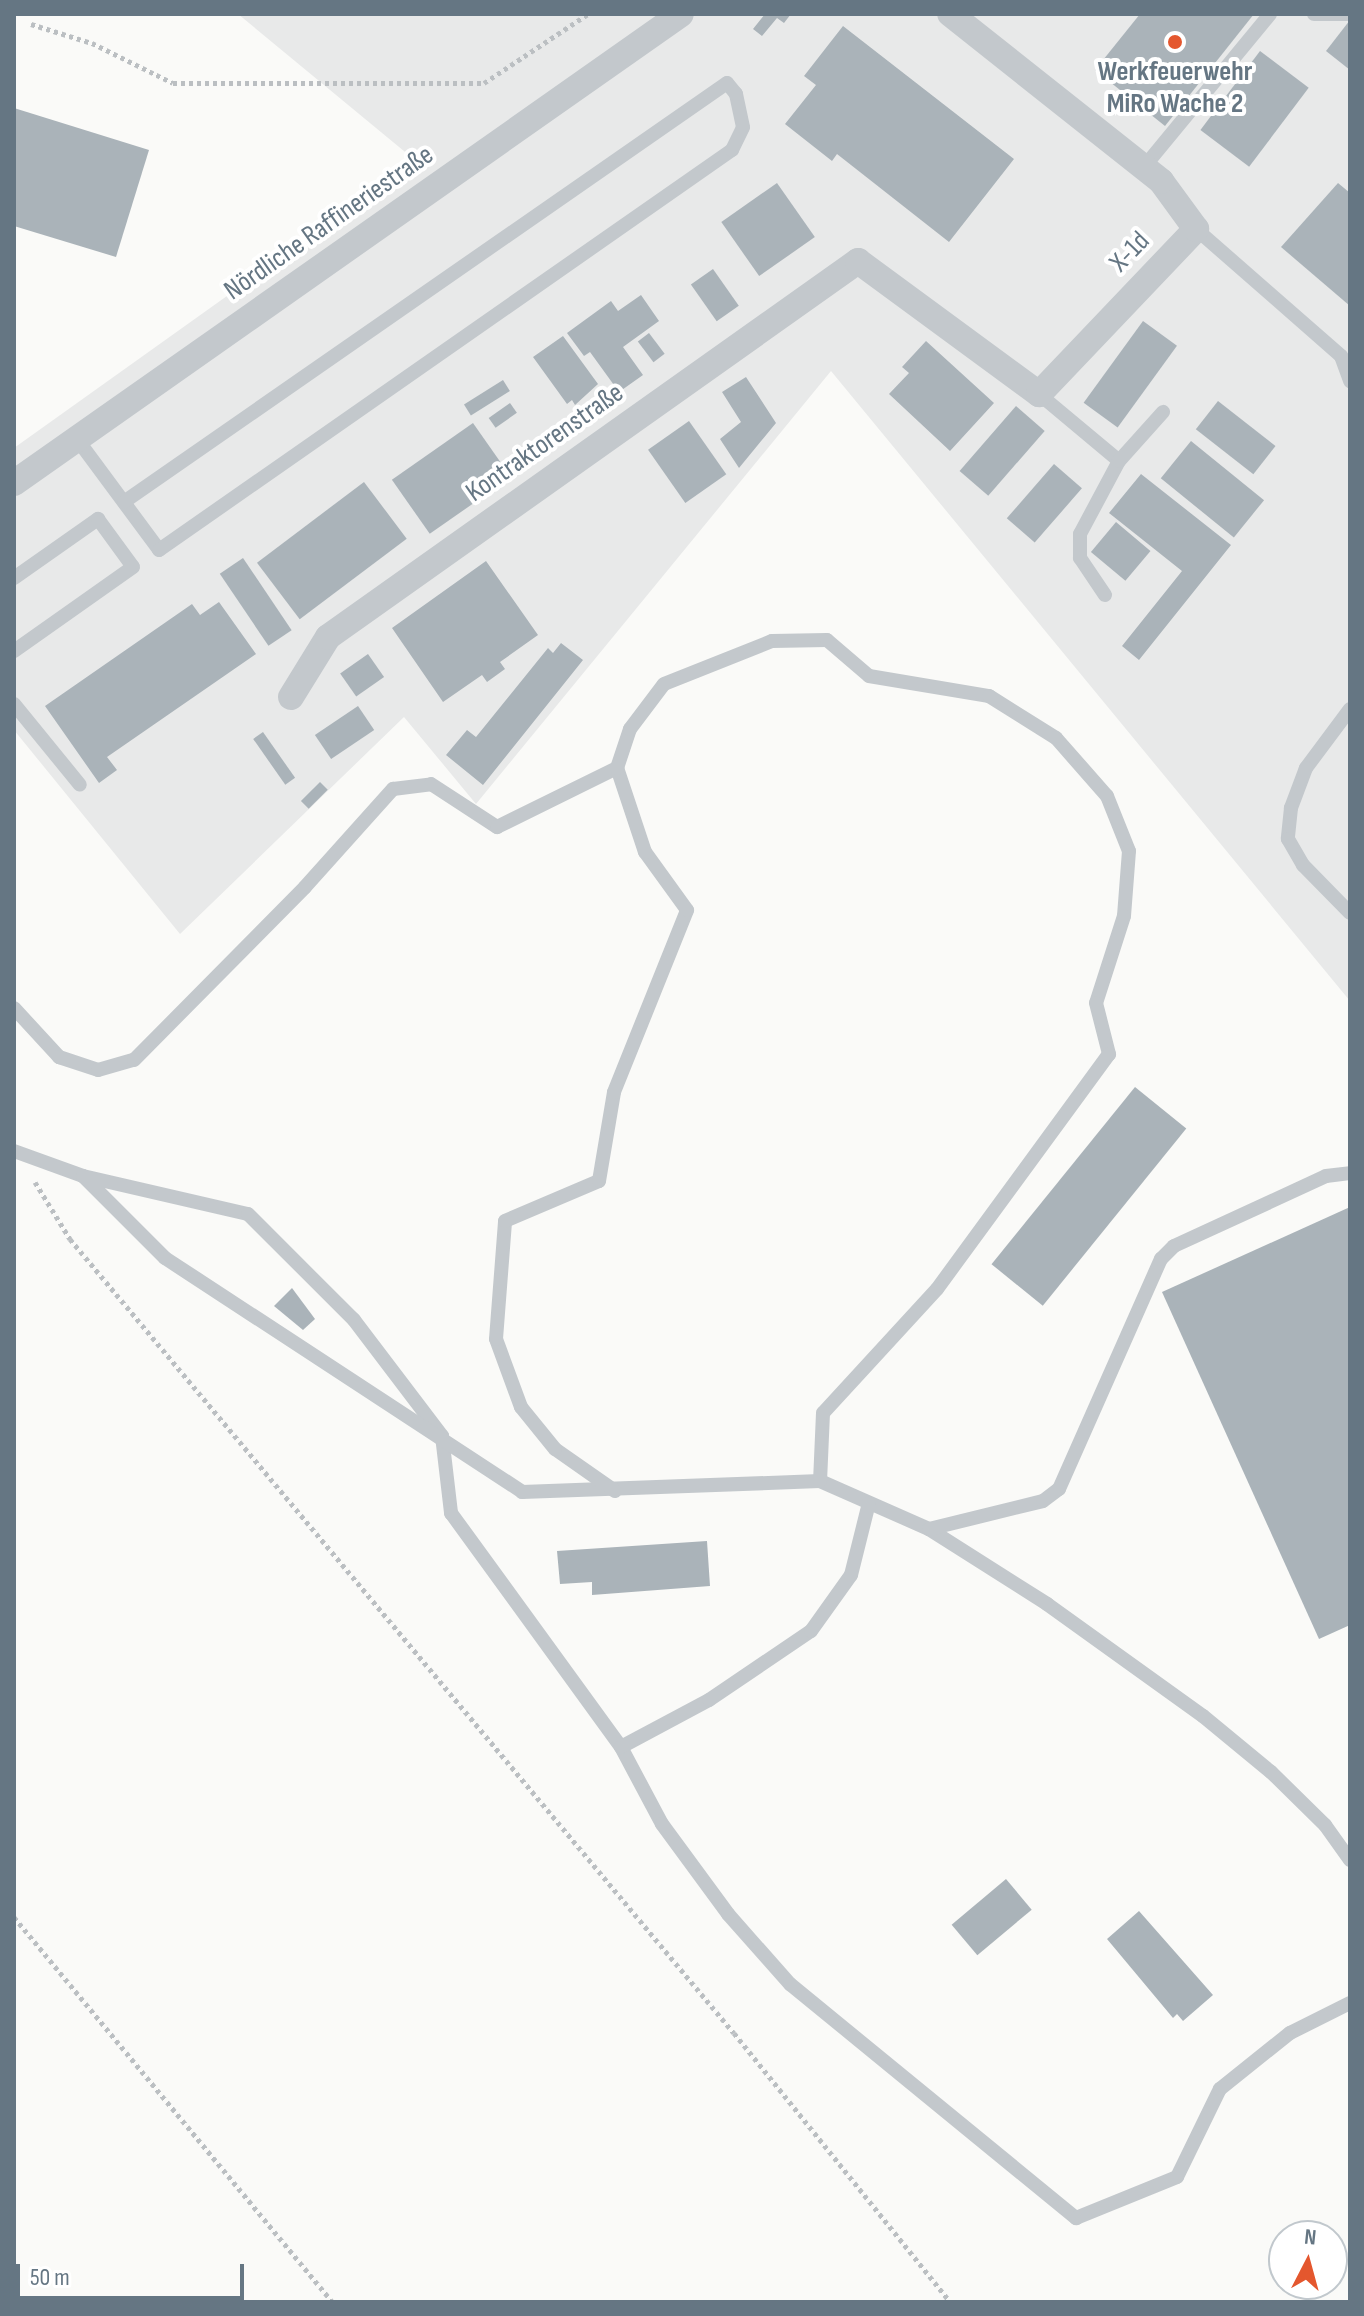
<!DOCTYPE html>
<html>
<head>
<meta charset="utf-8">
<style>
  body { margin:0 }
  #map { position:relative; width:1364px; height:2316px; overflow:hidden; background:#fafaf8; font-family:"Sofia Sans Condensed",sans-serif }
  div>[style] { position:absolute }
  .built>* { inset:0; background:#e8e9e9 }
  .building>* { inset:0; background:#aab3b9; transform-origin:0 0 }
  .path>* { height:5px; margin-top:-2.5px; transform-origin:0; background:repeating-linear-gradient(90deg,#bbbfc2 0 4px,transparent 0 8px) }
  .service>* { height:14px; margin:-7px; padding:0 7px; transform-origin:7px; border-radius:7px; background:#c3c8cc }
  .minor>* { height:26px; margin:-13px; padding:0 13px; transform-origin:13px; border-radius:13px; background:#c3c8cc }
  .dots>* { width:22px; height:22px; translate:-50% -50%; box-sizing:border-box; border:4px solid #fff; border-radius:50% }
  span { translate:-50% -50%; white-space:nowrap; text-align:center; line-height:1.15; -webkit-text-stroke:8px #fff; paint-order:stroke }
  .poi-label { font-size:28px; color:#657683; font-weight:700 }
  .street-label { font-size:28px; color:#657683 }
  .frame { position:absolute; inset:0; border:16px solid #657683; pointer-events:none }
  .north { position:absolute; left:1268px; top:2220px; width:80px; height:80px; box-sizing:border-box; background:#fff; border:2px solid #c1c8cd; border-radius:50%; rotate:6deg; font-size:22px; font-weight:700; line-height:32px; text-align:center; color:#657683 }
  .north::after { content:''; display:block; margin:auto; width:28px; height:36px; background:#e4572e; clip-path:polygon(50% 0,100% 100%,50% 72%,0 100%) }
  .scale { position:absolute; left:16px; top:2264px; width:228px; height:36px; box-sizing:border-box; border:4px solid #657683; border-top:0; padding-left:10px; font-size:24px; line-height:28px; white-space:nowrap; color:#657683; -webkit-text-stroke:6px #fff; paint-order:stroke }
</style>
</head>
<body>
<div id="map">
  <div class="built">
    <div style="clip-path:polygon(238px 14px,1350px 14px,1350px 1001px,831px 371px,476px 804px,404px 717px,180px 934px,14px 730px,14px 448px,416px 161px)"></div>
  </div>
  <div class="building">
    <div style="clip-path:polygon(765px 14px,791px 14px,784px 23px,777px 18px,762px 36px,753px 29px)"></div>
    <div style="clip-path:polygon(1140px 14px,1254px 14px,1165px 126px,1095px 70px)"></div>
    <div style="clip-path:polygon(1350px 20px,1350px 70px,1326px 51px)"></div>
    <div style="clip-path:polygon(843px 26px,1014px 159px,949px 242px,837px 154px,832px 161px,785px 124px,816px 85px,804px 76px)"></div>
    <div style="left:1260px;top:51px;width:61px;height:99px;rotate:37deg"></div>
    <div style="clip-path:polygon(14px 108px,149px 150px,116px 257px,14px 226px)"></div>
    <div style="left:777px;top:183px;width:66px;height:68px;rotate:55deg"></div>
    <div style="clip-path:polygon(1338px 183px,1350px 193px,1350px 306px,1281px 247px)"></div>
    <div style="left:713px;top:269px;width:45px;height:27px;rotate:55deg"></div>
    <div style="clip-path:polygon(641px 295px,659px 321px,623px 347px,643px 375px,619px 392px,590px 352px,584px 356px,567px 333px,611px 301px,618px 311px)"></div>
    <div style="left:1143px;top:321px;width:42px;height:101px;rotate:36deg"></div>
    <div style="left:649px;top:333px;width:26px;height:14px;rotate:53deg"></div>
    <div style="clip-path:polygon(563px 336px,598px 384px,575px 405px,572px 400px,567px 404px,533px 357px)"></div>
    <div style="clip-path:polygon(926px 341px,994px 403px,950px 451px,889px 394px,909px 373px,902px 367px)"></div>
    <div style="clip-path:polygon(746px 377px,776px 423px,739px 468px,720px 439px,741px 422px,722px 392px)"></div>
    <div style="left:503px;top:380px;width:13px;height:46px;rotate:58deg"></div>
    <div style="left:1218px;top:401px;width:73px;height:36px;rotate:38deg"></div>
    <div style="left:510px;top:403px;width:12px;height:26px;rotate:55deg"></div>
    <div style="left:1016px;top:406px;width:38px;height:86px;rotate:41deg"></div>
    <div style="left:689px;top:421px;width:65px;height:50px;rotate:55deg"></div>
    <div style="left:473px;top:423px;width:66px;height:99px;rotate:55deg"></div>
    <div style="left:1191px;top:441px;width:94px;height:48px;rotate:39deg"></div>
    <div style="left:535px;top:442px;width:11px;height:26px;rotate:52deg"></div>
    <div style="left:1054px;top:464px;width:37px;height:72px;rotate:41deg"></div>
    <div style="clip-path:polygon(1141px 474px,1231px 545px,1139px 660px,1122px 646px,1182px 571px,1109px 513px)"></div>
    <div style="left:364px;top:482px;width:71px;height:134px;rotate:53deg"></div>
    <div style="left:1116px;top:522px;width:45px;height:39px;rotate:40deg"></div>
    <div style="left:243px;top:558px;width:87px;height:28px;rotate:56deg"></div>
    <div style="clip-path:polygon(486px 561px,538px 635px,500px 662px,505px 669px,487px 682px,482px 675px,443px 702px,392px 628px)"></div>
    <div style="clip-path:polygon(219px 602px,256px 654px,107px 757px,117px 770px,99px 783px,45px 706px,192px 604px,200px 615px)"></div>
    <div style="clip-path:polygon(561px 643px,583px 660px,483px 785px,446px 755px,467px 730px,476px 737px,548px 648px,553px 653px)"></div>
    <div style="left:368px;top:654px;width:28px;height:34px;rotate:55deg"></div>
    <div style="left:358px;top:706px;width:29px;height:52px;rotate:56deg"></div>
    <div style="left:263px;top:732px;width:56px;height:12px;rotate:55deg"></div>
    <div style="left:320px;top:782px;width:11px;height:27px;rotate:45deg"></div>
    <div style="left:1135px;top:1087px;width:66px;height:228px;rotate:39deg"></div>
    <div style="clip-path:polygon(1350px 1207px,1350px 1625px,1319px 1639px,1162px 1292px)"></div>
    <div style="clip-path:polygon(292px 1288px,315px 1319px,303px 1330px,274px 1306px)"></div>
    <div style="clip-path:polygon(707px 1541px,710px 1586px,592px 1595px,592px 1582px,560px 1584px,557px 1551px)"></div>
    <div style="left:1006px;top:1879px;width:40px;height:71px;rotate:50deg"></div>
    <div style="clip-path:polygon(1139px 1911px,1213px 1995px,1183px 2021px,1177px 2014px,1173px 2018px,1107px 1939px)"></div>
  </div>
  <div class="path">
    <div style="left:31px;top:24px;width:64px;rotate:17.3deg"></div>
    <div style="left:92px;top:43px;width:90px;rotate:26.3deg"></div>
    <div style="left:173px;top:83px;width:311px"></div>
    <div style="left:484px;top:83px;width:125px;rotate:-33.6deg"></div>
    <div style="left:35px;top:1182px;width:67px;rotate:58.4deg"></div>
    <div style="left:70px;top:1239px;width:1035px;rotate:50.1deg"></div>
    <div style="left:734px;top:2033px;width:345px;rotate:51.2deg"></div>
    <div style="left:14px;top:1917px;width:500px;rotate:50.4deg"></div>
  </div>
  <div class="service">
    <div style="left:1314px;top:14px;width:33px"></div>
    <div style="left:1144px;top:167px;width:198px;rotate:-50.5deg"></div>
    <div style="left:1196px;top:229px;width:193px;rotate:41.2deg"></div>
    <div style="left:1341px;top:356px;width:27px;rotate:70deg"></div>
    <div style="left:1039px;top:394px;width:104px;rotate:39.9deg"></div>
    <div style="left:77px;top:439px;width:138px;rotate:53.5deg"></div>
    <div style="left:159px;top:550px;width:699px;rotate:-34.92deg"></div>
    <div style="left:732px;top:150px;width:25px;rotate:-64deg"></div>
    <div style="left:743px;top:127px;width:34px;rotate:-102deg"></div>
    <div style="left:736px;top:94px;width:14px;rotate:-129deg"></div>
    <div style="left:727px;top:83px;width:734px;rotate:145.21deg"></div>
    <div style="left:14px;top:578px;width:103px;rotate:-35.1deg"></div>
    <div style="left:98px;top:519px;width:59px;rotate:53.9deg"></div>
    <div style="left:133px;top:567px;width:146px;rotate:144.8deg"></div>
    <div style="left:1105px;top:595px;width:45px;rotate:-124deg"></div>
    <div style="left:1080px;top:558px;width:24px;rotate:-90deg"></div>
    <div style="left:1080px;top:534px;width:83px;rotate:-61.9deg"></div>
    <div style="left:1119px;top:461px;width:66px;rotate:-48.1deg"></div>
    <div style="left:14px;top:704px;width:104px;rotate:50.8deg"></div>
    <div style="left:1350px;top:709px;width:74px;rotate:126.7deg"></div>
    <div style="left:1306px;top:768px;width:43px;rotate:110.6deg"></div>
    <div style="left:1291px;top:808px;width:31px;rotate:96deg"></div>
    <div style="left:1288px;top:839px;width:30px;rotate:60deg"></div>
    <div style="left:1303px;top:865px;width:67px;rotate:45.6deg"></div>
    <div style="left:14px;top:1008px;width:67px;rotate:47.4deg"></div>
    <div style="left:59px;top:1057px;width:41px;rotate:18.4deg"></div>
    <div style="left:98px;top:1070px;width:37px;rotate:-16deg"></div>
    <div style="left:134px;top:1060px;width:243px;rotate:-45.3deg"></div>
    <div style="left:305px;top:887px;width:132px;rotate:-48.1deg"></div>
    <div style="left:393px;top:789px;width:38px;rotate:-7deg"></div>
    <div style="left:431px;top:784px;width:79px;rotate:33.1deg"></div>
    <div style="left:497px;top:827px;width:134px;rotate:-26.2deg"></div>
    <div style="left:14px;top:1151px;width:73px;rotate:19.9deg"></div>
    <div style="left:83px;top:1176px;width:169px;rotate:13deg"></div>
    <div style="left:248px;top:1214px;width:150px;rotate:45deg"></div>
    <div style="left:354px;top:1320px;width:146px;rotate:52.8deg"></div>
    <div style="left:442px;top:1436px;width:78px;rotate:83.3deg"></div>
    <div style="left:451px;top:1513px;width:289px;rotate:54deg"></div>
    <div style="left:621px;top:1747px;width:87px;rotate:62deg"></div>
    <div style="left:662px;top:1824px;width:112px;rotate:53.7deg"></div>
    <div style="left:728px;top:1914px;width:94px;rotate:48.5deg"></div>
    <div style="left:790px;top:1984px;width:370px;rotate:39.3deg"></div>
    <div style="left:1076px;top:2218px;width:109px;rotate:-22.1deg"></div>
    <div style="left:1177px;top:2177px;width:98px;rotate:-64deg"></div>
    <div style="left:1220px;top:2089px;width:90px;rotate:-38.7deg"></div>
    <div style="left:1290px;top:2033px;width:67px;rotate:-26.6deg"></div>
    <div style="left:83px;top:1176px;width:116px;rotate:45deg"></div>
    <div style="left:165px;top:1258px;width:427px;rotate:33.2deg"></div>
    <div style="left:522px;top:1492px;width:298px;rotate:-2.1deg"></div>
    <div style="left:820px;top:1481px;width:119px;rotate:23.8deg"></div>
    <div style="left:929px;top:1529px;width:140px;rotate:32.4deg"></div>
    <div style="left:1047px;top:1604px;width:192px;rotate:35.7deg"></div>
    <div style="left:1203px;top:1716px;width:88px;rotate:39.5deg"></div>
    <div style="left:1271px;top:1772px;width:76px;rotate:44.5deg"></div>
    <div style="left:1325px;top:1825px;width:43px;rotate:54.5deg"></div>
    <div style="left:615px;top:1491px;width:73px;rotate:-145deg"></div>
    <div style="left:555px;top:1449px;width:54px;rotate:-129deg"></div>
    <div style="left:521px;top:1407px;width:72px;rotate:-110.2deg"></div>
    <div style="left:496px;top:1339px;width:118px;rotate:-85.6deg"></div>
    <div style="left:505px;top:1221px;width:102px;rotate:-23.1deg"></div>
    <div style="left:599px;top:1181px;width:90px;rotate:-80.4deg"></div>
    <div style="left:614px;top:1092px;width:196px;rotate:-68.1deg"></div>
    <div style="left:687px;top:910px;width:72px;rotate:-125.9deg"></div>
    <div style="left:645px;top:852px;width:89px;rotate:-108.4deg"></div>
    <div style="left:617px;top:768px;width:41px;rotate:-71.6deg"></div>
    <div style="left:630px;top:729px;width:56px;rotate:-52.9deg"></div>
    <div style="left:664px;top:684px;width:116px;rotate:-21.7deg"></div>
    <div style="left:772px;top:641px;width:55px;rotate:-1deg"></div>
    <div style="left:827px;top:640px;width:55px;rotate:40.6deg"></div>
    <div style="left:869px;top:676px;width:122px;rotate:9.5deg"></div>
    <div style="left:989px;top:696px;width:79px;rotate:32.1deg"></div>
    <div style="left:1056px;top:738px;width:77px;rotate:48.7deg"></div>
    <div style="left:1107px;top:796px;width:59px;rotate:68.2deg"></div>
    <div style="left:1129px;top:851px;width:65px;rotate:94.4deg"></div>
    <div style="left:1124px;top:916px;width:91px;rotate:107.8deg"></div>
    <div style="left:1096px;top:1003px;width:53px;rotate:75.7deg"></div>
    <div style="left:1109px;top:1054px;width:291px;rotate:126.2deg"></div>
    <div style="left:937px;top:1289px;width:168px;rotate:132.6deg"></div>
    <div style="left:823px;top:1413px;width:68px;rotate:92.5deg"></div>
    <div style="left:929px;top:1529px;width:117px;rotate:-13.8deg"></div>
    <div style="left:1043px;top:1501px;width:20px;rotate:-37deg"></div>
    <div style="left:1059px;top:1489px;width:252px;rotate:-66.1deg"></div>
    <div style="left:1161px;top:1259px;width:18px;rotate:-45deg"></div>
    <div style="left:1174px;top:1246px;width:167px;rotate:-24.7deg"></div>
    <div style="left:1326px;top:1176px;width:24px;rotate:-7deg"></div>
    <div style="left:621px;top:1747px;width:100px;rotate:-28.1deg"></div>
    <div style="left:709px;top:1700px;width:123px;rotate:-34.1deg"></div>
    <div style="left:811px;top:1631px;width:69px;rotate:-54.5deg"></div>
    <div style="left:851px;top:1575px;width:74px;rotate:-76deg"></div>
  </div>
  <div class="minor">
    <div style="left:14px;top:483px;width:815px;rotate:-35.11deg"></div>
    <div style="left:291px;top:697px;width:70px;rotate:-58.3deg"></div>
    <div style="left:328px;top:637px;width:650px;rotate:-35.35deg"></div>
    <div style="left:858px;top:261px;width:225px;rotate:36.3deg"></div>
    <div style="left:1039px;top:394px;width:228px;rotate:-46.4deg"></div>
    <div style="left:1196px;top:229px;width:59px;rotate:-126.1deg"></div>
    <div style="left:1161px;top:181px;width:269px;rotate:-141.6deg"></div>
  </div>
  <div class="dots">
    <div style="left:1175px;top:42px;background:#e4572e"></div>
  </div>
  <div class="poi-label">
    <span style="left:1175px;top:88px">Werkfeuerwehr<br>MiRo Wache 2</span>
  </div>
  <div class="street-label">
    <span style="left:329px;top:223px;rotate:-35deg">Nördliche Raffineriestraße</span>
    <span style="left:1130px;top:252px;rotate:-46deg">X-1d</span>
    <span style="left:545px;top:443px;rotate:-35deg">Kontraktorenstraße</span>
  </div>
  <div class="frame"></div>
  <div class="north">N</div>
  <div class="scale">50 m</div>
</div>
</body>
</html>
